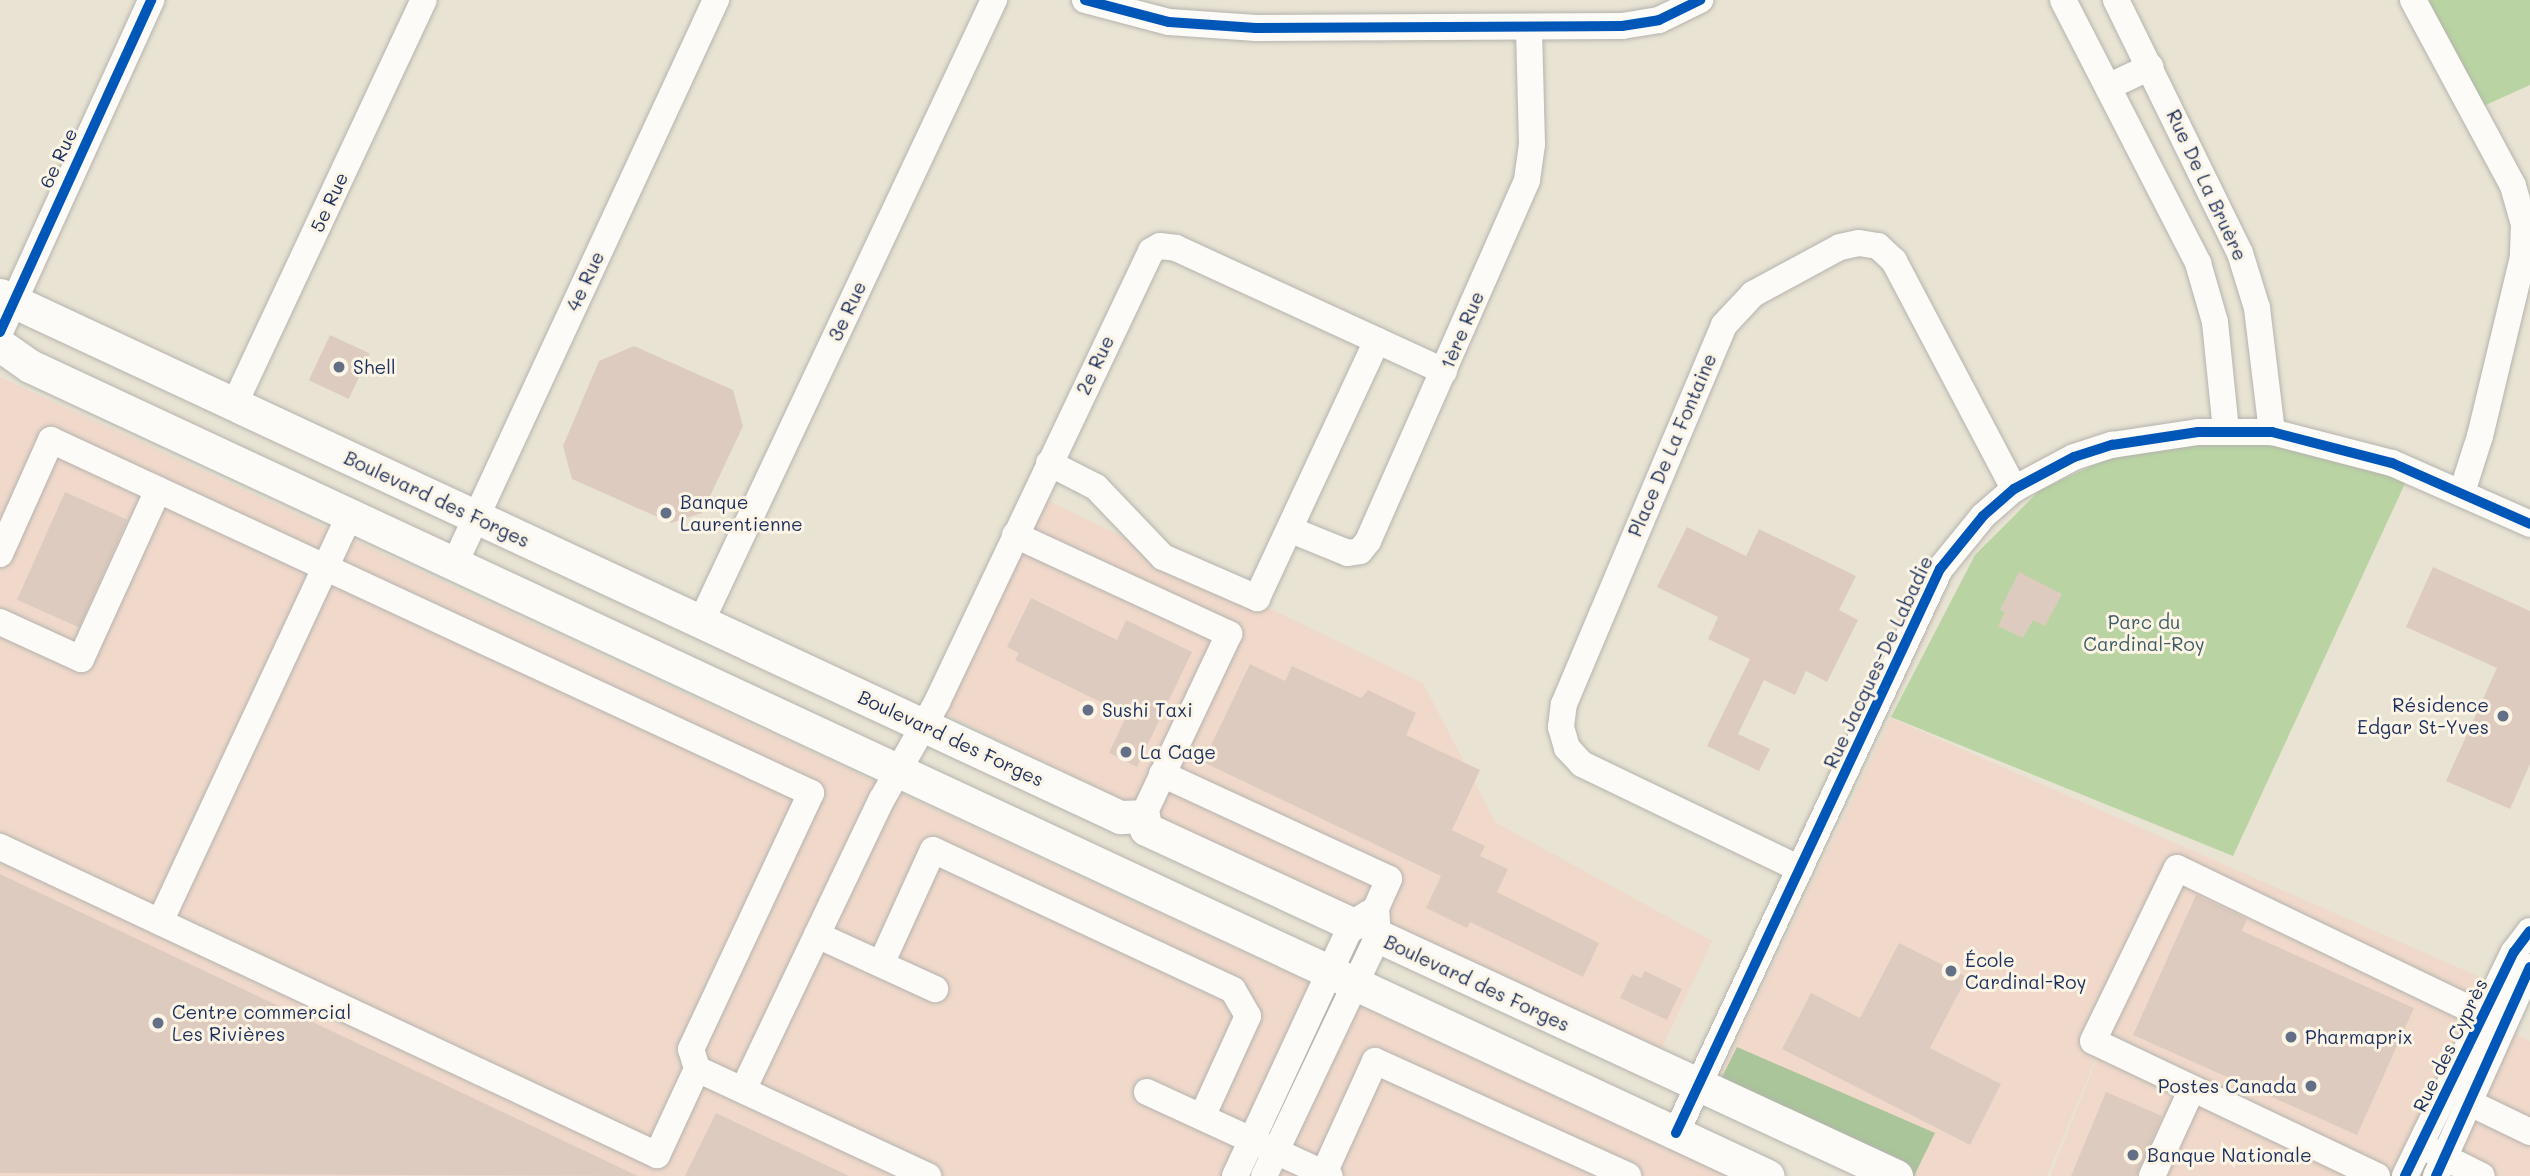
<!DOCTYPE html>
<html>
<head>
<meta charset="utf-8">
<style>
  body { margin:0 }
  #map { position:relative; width:2530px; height:1176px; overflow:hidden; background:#e8e3d3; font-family:Mali,sans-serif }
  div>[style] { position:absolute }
  .built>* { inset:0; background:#f0d9cb }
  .green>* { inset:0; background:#b9d4a2 }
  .forest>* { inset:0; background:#a9c599 }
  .building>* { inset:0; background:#decbbf; transform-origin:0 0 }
  .roads { filter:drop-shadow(0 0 2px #b5b3ae) drop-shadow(0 0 2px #b5b3ae) }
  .minor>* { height:26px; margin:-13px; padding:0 13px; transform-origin:13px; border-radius:13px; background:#fcfbf8 }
  .major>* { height:33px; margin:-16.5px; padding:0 16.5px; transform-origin:16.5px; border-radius:16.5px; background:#fcfbf8 }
  .cycleway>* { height:10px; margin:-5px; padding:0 5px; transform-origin:5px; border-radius:5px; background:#0057b8 }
  .dots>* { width:19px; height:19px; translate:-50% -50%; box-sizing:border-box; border:4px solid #fcf5e5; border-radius:50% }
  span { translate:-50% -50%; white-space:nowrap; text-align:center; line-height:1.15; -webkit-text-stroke:6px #fcf5e5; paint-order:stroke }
  .street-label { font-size:19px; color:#1b2f5e }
  .poi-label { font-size:19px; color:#1b2f5e }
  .left { translate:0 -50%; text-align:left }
  .right { translate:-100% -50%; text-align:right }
  .park-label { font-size:19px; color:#3f5d66 }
</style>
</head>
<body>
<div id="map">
  <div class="built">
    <div style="clip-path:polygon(0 377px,1728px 1176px,0 1176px)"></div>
    <div style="clip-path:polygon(1047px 500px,1423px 683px,1495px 822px,1712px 941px,1657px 1058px,945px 714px)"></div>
    <div style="clip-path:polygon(1891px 718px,2498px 985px,2479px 1016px,2530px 1041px,2530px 1176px,2050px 1176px,2143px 945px,2047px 1176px,1893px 1176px,1712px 1093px)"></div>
  </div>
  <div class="green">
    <div style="clip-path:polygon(2426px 0,2530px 0,2530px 85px,2479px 108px)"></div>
    <div style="clip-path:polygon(2245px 428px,2408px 477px,2233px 856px,1891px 717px,1975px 555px,2040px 490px,2113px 456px)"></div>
  </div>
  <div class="forest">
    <div style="clip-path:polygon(1737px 1047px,1935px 1133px,1914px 1176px,1895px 1176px,1714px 1093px)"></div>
  </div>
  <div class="building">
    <div style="left:330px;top:335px;width:44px;height:50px;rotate:25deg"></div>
    <div style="clip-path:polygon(634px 346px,733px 390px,743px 426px,702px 513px,671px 523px,572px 479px,563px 446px,599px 361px)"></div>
    <div style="left:65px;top:492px;width:68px;height:118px;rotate:24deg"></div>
    <div style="clip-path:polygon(1687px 527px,1746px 556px,1759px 529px,1856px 576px,1839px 610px,1858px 620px,1827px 682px,1806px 671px,1795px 695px,1764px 680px,1738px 734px,1770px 749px,1759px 771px,1707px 746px,1750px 659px,1708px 639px,1718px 617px,1657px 587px)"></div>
    <div style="clip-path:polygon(2433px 567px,2530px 611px,2530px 764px,2510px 809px,2446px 781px,2497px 668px,2406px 627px)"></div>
    <div style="clip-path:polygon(2019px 572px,2062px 594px,2045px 626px,2033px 620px,2023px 638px,1998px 626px,2005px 612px,2000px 610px)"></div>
    <div style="clip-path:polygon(1031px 598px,1117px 640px,1126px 620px,1192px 652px,1137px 767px,1109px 753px,1127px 715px,1015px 660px,1019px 653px,1007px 647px)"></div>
    <div style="clip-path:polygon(1250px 664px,1285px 681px,1292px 666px,1361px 698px,1368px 690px,1416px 713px,1406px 735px,1480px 770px,1452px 830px,1485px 846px,1480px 856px,1508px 869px,1497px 892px,1599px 943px,1583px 977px,1470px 922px,1467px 928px,1426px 908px,1441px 876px,1203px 762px)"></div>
    <div style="clip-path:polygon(0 874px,638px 1176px,0 1173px)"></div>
    <div style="clip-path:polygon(2196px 895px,2247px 919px,2242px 931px,2414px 1008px,2357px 1135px,2133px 1035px)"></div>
    <div style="clip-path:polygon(1899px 943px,1967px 977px,1930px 1048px,2001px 1084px,1970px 1145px,1782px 1049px,1811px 993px,1860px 1018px)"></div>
    <div style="clip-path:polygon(1645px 971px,1682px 989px,1667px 1020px,1620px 998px,1632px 974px,1641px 978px)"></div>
    <div style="clip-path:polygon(2106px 1092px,2162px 1116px,2136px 1176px,2071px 1176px)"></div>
    <div style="clip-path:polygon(716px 1113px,849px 1176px,685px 1176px)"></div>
  </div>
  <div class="roads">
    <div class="minor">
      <div style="left:1085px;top:0;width:87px;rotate:14.7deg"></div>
      <div style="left:1169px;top:22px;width:87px;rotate:3.9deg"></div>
      <div style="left:1256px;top:28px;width:366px;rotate:-0.3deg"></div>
      <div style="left:1622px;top:26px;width:37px;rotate:-9deg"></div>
      <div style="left:1659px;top:20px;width:46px;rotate:-26deg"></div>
      <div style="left:2063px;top:0;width:296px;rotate:62.8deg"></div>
      <div style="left:2198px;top:263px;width:61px;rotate:73.9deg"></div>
      <div style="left:2215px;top:322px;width:110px;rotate:84.2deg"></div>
      <div style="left:2116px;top:0;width:282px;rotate:63.9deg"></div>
      <div style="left:2240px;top:253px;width:58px;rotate:72.8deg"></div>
      <div style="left:2257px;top:308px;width:125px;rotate:83.1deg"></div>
      <div style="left:2413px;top:0;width:211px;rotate:61.7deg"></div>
      <div style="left:2513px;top:186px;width:40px;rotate:74deg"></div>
      <div style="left:2524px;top:224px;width:33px;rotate:92deg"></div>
      <div style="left:2523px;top:257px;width:184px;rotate:103.5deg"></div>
      <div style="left:2480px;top:436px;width:59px;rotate:107.8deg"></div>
      <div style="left:2108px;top:87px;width:47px;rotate:-25.5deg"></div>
      <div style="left:0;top:332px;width:365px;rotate:-65.5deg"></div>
      <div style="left:234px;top:405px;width:447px;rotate:-64.9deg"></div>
      <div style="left:1049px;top:463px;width:53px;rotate:27.1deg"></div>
      <div style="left:1096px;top:487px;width:97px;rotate:46.3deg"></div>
      <div style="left:1163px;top:557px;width:103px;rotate:23.6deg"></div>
      <div style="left:1257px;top:598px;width:284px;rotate:-65deg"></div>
      <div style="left:1291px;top:530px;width:61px;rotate:22deg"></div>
      <div style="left:1348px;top:553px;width:12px;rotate:-9deg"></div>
      <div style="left:1360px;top:551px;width:13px;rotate:-51deg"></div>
      <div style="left:1368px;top:541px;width:394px;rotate:-66.2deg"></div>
      <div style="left:1527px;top:180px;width:36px;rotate:-82deg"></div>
      <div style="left:1532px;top:144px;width:117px;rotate:-91.5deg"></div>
      <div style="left:1015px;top:535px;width:236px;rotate:24.8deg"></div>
      <div style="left:1229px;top:634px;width:201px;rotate:115.3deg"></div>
      <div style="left:0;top:554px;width:125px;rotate:-65.9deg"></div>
      <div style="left:51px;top:440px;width:838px;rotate:24.91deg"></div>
      <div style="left:811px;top:793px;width:283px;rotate:115.1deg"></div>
      <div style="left:691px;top:1049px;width:21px;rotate:73deg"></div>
      <div style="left:697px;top:1069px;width:95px;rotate:114.9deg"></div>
      <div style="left:657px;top:1155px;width:726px;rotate:-154.88deg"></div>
      <div style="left:455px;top:563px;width:621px;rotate:-65.13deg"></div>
      <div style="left:0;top:622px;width:89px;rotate:24.6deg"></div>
      <div style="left:81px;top:659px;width:186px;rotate:-65.5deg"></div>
      <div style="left:701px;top:622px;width:688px;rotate:-64.78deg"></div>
      <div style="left:1162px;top:774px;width:250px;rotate:24.8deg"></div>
      <div style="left:1389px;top:879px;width:32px;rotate:114deg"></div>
      <div style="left:1376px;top:908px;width:28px;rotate:86deg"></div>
      <div style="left:1378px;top:936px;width:266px;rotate:115.4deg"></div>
      <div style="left:1800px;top:869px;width:242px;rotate:-154.3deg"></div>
      <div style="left:1582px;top:764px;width:22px;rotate:-133deg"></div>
      <div style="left:1567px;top:748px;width:22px;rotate:-106deg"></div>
      <div style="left:1561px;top:727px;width:23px;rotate:-83deg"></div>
      <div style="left:1564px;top:704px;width:411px;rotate:-67.1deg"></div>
      <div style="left:1724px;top:325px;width:42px;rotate:-46.9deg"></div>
      <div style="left:1753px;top:294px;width:99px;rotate:-28.4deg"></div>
      <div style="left:1840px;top:247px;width:19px;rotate:-12deg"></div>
      <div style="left:1859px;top:243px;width:19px;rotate:9deg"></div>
      <div style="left:1878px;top:246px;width:22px;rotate:43deg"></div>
      <div style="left:1894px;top:261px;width:258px;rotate:62.2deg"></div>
      <div style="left:160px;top:922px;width:450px;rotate:-65deg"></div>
      <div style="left:817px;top:935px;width:130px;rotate:24.6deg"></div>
      <div style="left:881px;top:964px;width:125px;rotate:-65.5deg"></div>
      <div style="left:933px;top:850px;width:331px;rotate:25deg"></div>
      <div style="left:1233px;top:990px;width:30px;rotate:60deg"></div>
      <div style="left:1248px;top:1016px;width:111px;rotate:114.5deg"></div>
      <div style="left:697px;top:1069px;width:255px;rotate:24.9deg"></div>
      <div style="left:743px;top:1090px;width:322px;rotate:-64.5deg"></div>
      <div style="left:882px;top:799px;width:112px;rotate:-60.4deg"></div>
      <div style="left:937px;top:702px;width:499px;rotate:-64.6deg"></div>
      <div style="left:1151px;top:251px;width:10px;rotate:-29deg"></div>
      <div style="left:1160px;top:246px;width:16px;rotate:7deg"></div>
      <div style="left:1176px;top:248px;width:295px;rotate:24.7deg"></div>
      <div style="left:1147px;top:1092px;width:201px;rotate:24.7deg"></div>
      <div style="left:2468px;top:1102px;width:69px;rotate:25.8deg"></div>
      <div style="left:1676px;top:1133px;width:623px;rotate:-64.92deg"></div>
      <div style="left:1940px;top:569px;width:68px;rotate:-50.9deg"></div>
      <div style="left:1983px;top:516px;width:41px;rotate:-41.1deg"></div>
      <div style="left:2014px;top:489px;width:68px;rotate:-28.1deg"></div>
      <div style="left:2074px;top:457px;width:40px;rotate:-18deg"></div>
      <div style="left:2112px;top:445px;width:87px;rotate:-8.6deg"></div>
      <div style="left:2198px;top:432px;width:74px"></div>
      <div style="left:2272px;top:432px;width:124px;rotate:14.5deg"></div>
      <div style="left:2392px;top:463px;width:151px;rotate:23.8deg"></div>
      <div style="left:2428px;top:1149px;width:60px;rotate:26.6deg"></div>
      <div style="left:1324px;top:1173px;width:123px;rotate:-65.5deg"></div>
      <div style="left:1375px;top:1061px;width:278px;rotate:24.4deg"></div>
      <div style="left:1235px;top:1176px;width:278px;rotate:-65.1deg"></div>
      <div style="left:1352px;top:924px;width:20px;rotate:-33deg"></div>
      <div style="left:2152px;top:1176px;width:96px;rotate:-65.3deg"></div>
      <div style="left:2377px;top:1176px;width:314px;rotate:-154.6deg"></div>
      <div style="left:2093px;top:1041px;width:192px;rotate:-64.1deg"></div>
      <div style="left:2177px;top:868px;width:362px;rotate:25.7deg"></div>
      <div style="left:2405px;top:1176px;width:249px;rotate:-64.1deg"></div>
      <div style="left:2514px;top:952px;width:26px;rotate:-53deg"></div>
      <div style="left:2436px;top:1176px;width:229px;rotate:-65.8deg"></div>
    </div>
    <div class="major">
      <div style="left:0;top:295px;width:1236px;rotate:24.99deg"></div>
      <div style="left:1120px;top:817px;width:23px;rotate:-2deg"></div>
      <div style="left:1143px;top:816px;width:13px;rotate:77deg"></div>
      <div style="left:1146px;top:829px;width:227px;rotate:24.8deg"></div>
      <div style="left:0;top:345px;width:37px;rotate:35deg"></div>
      <div style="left:30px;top:366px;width:1917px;rotate:24.99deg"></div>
      <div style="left:1378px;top:936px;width:571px;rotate:24.86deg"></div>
    </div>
  </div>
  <div class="cycleway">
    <div style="left:1085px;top:0;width:87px;rotate:14.7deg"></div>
    <div style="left:1169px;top:22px;width:87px;rotate:3.9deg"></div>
    <div style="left:1256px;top:28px;width:366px;rotate:-0.3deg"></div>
    <div style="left:1622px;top:26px;width:37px;rotate:-9deg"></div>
    <div style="left:1659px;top:20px;width:46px;rotate:-26deg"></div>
    <div style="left:0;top:332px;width:365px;rotate:-65.5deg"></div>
    <div style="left:1676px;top:1133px;width:623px;rotate:-64.92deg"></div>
    <div style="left:1940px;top:569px;width:68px;rotate:-50.9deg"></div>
    <div style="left:1983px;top:516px;width:41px;rotate:-41.1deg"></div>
    <div style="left:2014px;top:489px;width:68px;rotate:-28.1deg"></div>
    <div style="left:2074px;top:457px;width:40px;rotate:-18deg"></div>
    <div style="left:2112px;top:445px;width:87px;rotate:-8.6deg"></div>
    <div style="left:2198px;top:432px;width:74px"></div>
    <div style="left:2272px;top:432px;width:124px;rotate:14.5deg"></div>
    <div style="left:2392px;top:463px;width:151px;rotate:23.8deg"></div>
    <div style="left:2405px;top:1176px;width:249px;rotate:-64.1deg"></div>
    <div style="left:2514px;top:952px;width:26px;rotate:-53deg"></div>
    <div style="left:2436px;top:1176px;width:229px;rotate:-65.8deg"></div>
  </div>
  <div class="dots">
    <div style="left:339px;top:367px;background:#636e87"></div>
    <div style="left:666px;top:513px;background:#636e87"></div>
    <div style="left:1088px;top:710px;background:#636e87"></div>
    <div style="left:2503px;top:716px;background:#636e87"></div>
    <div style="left:1126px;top:752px;background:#636e87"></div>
    <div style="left:1951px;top:971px;background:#636e87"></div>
    <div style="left:158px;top:1023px;background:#636e87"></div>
    <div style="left:2291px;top:1037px;background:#636e87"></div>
    <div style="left:2311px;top:1086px;background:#636e87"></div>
    <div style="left:2133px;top:1155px;background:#636e87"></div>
  </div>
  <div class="street-label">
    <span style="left:58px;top:158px;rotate:-65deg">6e Rue</span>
    <span style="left:2207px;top:185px;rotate:65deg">Rue De La Bruère</span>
    <span style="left:329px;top:202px;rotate:-65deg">5e Rue</span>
    <span style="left:585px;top:281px;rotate:-65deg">4e Rue</span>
    <span style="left:847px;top:311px;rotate:-65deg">3e Rue</span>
    <span style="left:1462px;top:330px;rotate:-67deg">1ère Rue</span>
    <span style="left:1095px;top:365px;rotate:-65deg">2e Rue</span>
    <span style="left:1672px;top:445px;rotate:-67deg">Place De La Fontaine</span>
    <span style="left:437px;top:499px;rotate:25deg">Boulevard des Forges</span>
    <span style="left:1878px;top:662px;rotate:-65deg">Rue Jacques-De Labadie</span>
    <span style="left:951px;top:738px;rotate:25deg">Boulevard des Forges</span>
    <span style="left:1477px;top:983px;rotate:25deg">Boulevard des Forges</span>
    <span style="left:2450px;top:1045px;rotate:-64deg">Rue des Cyprès</span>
  </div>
  <div class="poi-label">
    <span class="left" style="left:353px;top:367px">Shell</span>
    <span class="left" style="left:680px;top:513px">Banque<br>Laurentienne</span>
    <span class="right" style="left:2489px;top:716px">Résidence<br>Edgar St-Yves</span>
    <span class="left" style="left:1102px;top:710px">Sushi Taxi</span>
    <span class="left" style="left:1140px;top:752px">La Cage</span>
    <span class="left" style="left:1965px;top:971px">École<br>Cardinal-Roy</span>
    <span class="left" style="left:172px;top:1023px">Centre commercial<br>Les Rivières</span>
    <span class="left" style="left:2305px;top:1037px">Pharmaprix</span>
    <span class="right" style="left:2297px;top:1086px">Postes Canada</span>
    <span class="left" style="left:2147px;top:1155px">Banque Nationale</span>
  </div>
  <div class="park-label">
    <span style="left:2144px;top:633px">Parc du<br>Cardinal-Roy</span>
  </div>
</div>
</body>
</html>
